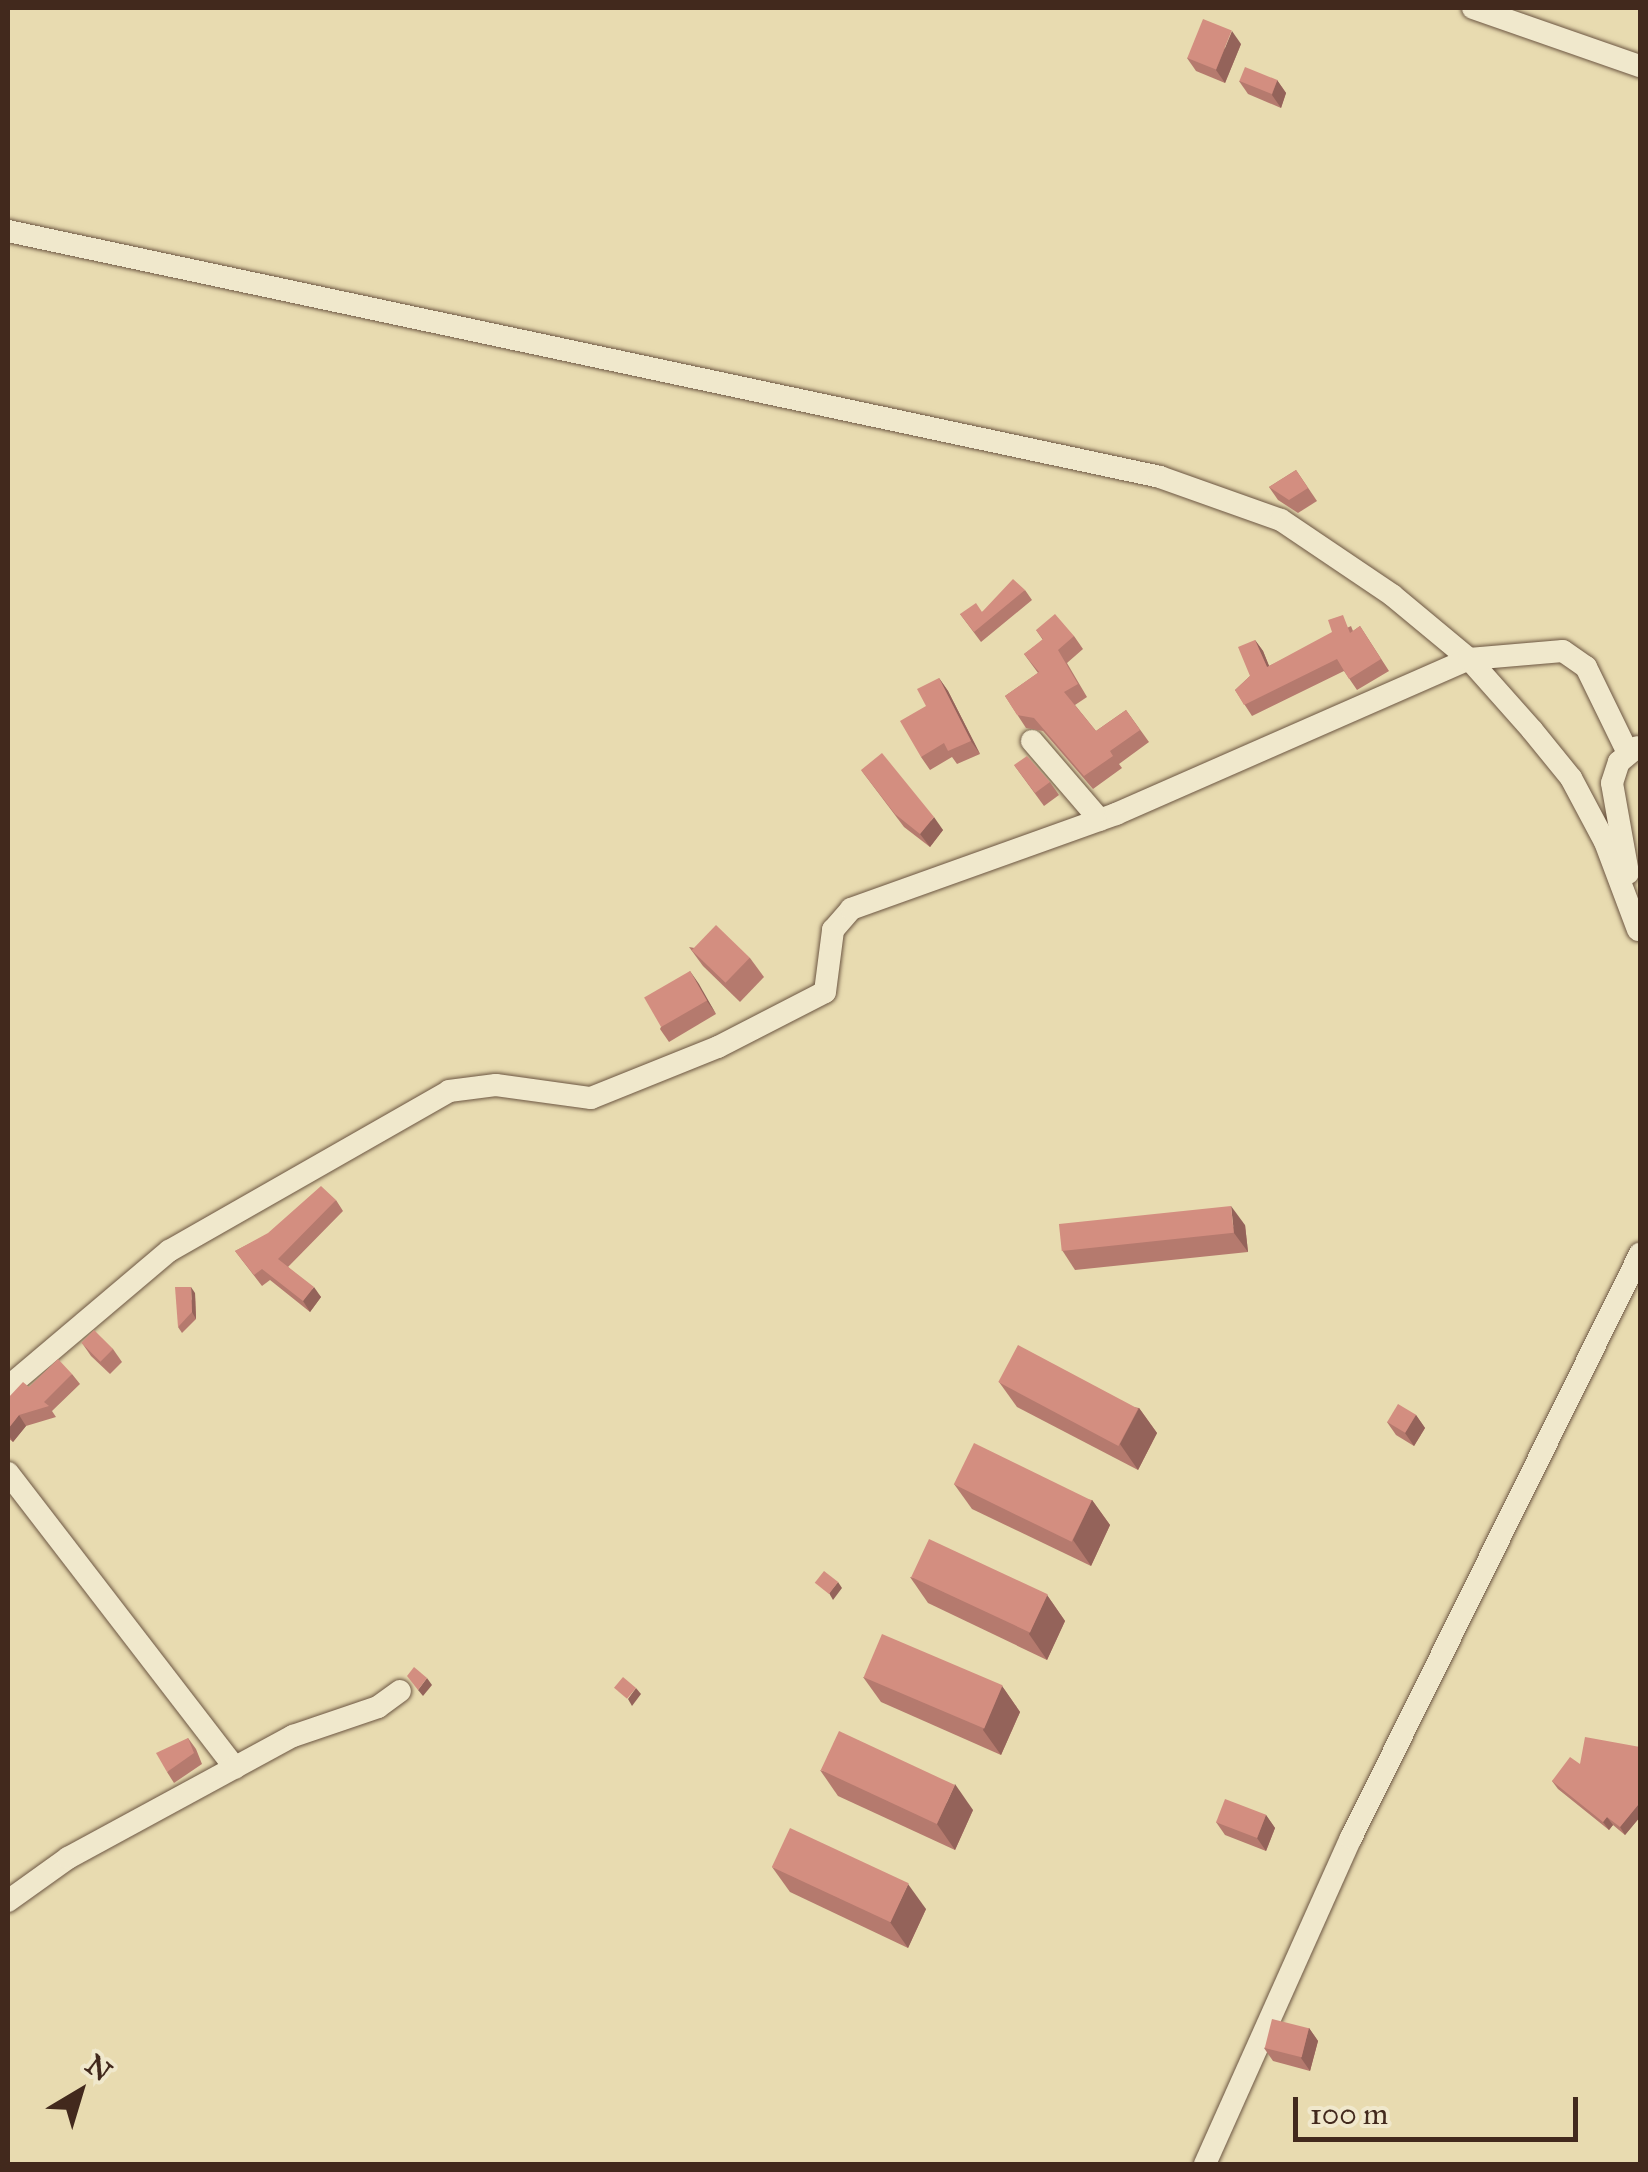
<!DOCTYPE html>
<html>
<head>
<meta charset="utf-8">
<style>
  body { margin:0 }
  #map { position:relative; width:1648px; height:2172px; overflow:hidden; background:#e8dbb0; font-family:"IM FELL Great Primer",serif }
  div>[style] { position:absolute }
  .roads { filter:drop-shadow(0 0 2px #6c5642) drop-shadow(0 0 2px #6c5642) }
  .street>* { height:22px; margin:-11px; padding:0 11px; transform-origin:11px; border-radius:11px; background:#f0e8cc }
  .wall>* { inset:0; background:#b57a6e }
  .shaded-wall>* { inset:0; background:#94635a }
  .building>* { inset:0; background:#d38e80; transform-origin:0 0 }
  span { translate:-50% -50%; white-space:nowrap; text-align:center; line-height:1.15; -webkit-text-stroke:8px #f0e8cc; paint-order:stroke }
  .frame { position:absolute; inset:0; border:10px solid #42291d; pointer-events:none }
  .north { position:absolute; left:30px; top:2042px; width:100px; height:100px; -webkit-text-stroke:8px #f0e8cc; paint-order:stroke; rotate:38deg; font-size:28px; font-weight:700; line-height:40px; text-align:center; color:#42291d }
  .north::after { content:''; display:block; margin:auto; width:35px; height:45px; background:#42291d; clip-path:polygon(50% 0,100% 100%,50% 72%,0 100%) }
  .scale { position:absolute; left:1293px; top:2097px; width:285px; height:45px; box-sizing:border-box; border:5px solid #42291d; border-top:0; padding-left:12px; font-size:30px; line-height:35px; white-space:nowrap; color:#42291d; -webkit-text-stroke:8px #f0e8cc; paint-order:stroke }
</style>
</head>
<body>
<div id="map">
  <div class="roads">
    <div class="street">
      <div style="left:1473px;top:8px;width:177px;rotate:19.2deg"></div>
      <div style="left:8px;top:231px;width:1178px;rotate:12.05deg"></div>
      <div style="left:1160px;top:477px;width:128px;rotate:19.6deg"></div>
      <div style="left:1281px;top:520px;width:134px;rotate:34deg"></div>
      <div style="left:1392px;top:595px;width:100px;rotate:39.7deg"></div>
      <div style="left:1469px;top:659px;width:95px;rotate:48.4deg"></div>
      <div style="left:1532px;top:730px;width:62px;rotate:50.9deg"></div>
      <div style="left:1571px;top:778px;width:72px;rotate:62deg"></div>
      <div style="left:1605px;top:842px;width:94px;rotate:69.4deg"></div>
      <div style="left:1032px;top:741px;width:104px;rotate:49.3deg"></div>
      <div style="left:1628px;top:873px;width:91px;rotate:-100.1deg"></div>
      <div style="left:1612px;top:783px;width:22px;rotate:-72deg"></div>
      <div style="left:1619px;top:762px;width:23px;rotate:-40deg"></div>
      <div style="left:8px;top:1387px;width:211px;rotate:-40.2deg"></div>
      <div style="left:169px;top:1251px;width:322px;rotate:-29.7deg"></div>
      <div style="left:449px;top:1091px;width:47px;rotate:-7.3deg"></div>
      <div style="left:496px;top:1085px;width:96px;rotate:7.8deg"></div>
      <div style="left:591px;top:1098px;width:137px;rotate:-21.9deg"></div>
      <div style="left:718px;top:1047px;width:120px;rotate:-27.2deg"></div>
      <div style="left:825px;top:992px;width:63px;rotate:-82.6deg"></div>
      <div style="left:833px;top:930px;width:28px;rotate:-49deg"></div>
      <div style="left:851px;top:909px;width:282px;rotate:-19.7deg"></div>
      <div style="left:1116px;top:814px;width:386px;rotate:-23.7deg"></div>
      <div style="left:1469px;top:659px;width:94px;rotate:-4.9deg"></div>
      <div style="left:1563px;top:651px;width:28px;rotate:35deg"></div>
      <div style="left:1586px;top:667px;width:96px;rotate:64deg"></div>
      <div style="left:8px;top:1473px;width:372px;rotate:52.4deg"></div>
      <div style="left:8px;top:1901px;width:74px;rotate:-35.6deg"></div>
      <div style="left:68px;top:1858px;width:256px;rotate:-28.5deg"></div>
      <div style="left:293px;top:1736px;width:90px;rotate:-18.8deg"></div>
      <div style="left:378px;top:1707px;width:27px;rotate:-36deg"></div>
      <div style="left:1205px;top:2164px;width:357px;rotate:-65.9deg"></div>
      <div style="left:1351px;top:1838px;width:652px;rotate:-63.67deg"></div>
    </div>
  </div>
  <div class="wall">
    <div style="clip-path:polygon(1241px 44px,1225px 83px,1196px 71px,1187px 58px)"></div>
    <div style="clip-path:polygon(1277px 80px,1286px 93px,1281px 108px,1248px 94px,1239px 81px)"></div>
    <div style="clip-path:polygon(1296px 470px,1317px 501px,1298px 513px,1278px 500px,1269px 487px)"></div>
    <div style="clip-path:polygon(1025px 590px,1032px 600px,981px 642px,960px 614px,982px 612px)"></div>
    <div style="clip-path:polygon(1351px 626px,1353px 631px,1360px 626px,1389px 671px,1357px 690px,1344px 671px,1252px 716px,1235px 690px,1250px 676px,1255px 640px,1263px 651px,1269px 666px)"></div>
    <div style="clip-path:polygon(1036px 630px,1074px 636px,1083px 649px,1067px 663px,1087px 697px,1075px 705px,1096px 731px,1126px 710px,1149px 742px,1119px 764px,1122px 768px,1093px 789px,1043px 731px,1026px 728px,1005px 696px,1038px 673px,1024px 654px,1043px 640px)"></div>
    <div style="clip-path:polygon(939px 678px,948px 691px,980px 754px,957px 764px,952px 757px,930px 770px,921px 757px)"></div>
    <div style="clip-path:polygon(1014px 765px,1050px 782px,1059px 795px,1044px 806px)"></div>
    <div style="clip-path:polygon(861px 770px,943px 830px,930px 847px,904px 827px)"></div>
    <div style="clip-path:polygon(689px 947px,750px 958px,764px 977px,740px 1002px,703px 966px)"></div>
    <div style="clip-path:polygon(690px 971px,716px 1014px,669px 1042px,660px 1029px)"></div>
    <div style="clip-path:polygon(336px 1200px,343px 1211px,288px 1267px,321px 1297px,310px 1312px,270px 1280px,262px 1286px,235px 1251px)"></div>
    <div style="clip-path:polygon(1245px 1225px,1248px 1252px,1075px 1270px,1062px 1250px)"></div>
    <div style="clip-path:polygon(195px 1293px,196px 1319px,182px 1333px,178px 1327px)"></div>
    <div style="clip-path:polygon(82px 1343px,113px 1349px,122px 1362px,110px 1374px,91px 1356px)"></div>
    <div style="clip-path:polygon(72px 1374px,80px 1384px,52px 1411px,56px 1417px,26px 1426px,13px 1442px,8px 1438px,8px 1398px,29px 1387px)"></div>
    <div style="clip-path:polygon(999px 1382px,1139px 1408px,1157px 1433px,1138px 1470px,1017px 1407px)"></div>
    <div style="clip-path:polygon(1416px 1415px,1425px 1428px,1414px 1446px,1396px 1435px,1387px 1422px)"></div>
    <div style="clip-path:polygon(954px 1484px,1092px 1500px,1110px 1525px,1091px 1566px,972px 1509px)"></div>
    <div style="clip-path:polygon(910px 1577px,1047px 1595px,1065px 1621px,1047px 1660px,928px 1603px)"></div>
    <div style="clip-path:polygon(863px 1677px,1002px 1686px,1020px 1712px,1001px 1755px,881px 1702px)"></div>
    <div style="clip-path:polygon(188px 1738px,196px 1749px,202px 1764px,174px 1783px,167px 1772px)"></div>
    <div style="clip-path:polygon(1640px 1747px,1640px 1817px,1625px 1835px,1613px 1825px,1609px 1830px,1558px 1789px,1552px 1781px,1580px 1764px)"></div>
    <div style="clip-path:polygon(820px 1770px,973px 1810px,955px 1850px,838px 1796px)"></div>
    <div style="clip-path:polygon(1266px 1815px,1275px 1828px,1266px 1851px,1225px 1835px,1216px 1822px)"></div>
    <div style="clip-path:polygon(772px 1867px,926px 1909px,908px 1948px,790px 1892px)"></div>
    <div style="clip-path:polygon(1309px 2028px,1318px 2041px,1310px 2071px,1273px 2061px,1264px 2048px)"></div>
  </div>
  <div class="shaded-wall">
    <div style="clip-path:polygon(1232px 31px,1241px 44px,1225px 83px,1216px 70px)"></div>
    <div style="clip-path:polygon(1277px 80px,1286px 93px,1281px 108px,1272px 95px)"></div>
    <div style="clip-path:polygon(1255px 640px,1263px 651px,1274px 678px,1267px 667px)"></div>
    <div style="clip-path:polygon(939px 678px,948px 691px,980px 754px,971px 741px)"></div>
    <div style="clip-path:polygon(934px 817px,943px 830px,930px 847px,920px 834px)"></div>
    <div style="clip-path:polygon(690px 971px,699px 984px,716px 1014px,707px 1001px)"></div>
    <div style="clip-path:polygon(1231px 1206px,1245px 1225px,1248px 1252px,1234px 1233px)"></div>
    <div style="clip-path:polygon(191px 1287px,195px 1293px,196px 1319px,192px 1312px)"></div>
    <div style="clip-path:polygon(314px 1287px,321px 1297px,310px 1312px,303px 1301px)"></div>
    <div style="clip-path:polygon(1139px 1408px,1157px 1433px,1138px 1470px,1120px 1444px)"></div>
    <div style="clip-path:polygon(19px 1415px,26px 1426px,13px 1442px,8px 1434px,8px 1429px)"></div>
    <div style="clip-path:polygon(1416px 1415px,1425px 1428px,1414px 1446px,1405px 1433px)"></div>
    <div style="clip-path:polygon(1092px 1500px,1110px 1525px,1091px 1566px,1073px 1540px)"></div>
    <div style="clip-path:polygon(838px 1582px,842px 1588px,833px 1600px,829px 1593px)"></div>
    <div style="clip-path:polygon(1047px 1595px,1065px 1621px,1047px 1660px,1029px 1634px)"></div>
    <div style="clip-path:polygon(427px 1678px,432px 1685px,423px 1696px,418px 1690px)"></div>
    <div style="clip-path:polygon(1002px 1686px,1020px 1712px,1001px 1755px,983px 1730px)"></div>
    <div style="clip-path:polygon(636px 1688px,641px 1694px,632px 1706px,628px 1699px)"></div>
    <div style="clip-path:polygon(955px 1784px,973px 1810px,955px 1850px,937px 1824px)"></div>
    <div style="clip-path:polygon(1638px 1805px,1640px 1809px,1640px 1817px,1625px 1835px,1620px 1827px)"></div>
    <div style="clip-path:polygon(1266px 1815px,1275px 1828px,1266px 1851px,1257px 1838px)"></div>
    <div style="clip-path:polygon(1607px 1817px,1613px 1825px,1609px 1830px,1603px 1822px)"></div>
    <div style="clip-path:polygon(908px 1884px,926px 1909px,908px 1948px,890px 1922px)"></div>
    <div style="clip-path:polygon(1309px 2028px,1318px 2041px,1310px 2071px,1301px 2058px)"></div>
  </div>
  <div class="building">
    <div style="left:1203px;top:19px;width:31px;height:42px;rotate:22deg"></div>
    <div style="left:1245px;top:67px;width:35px;height:15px;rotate:22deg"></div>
    <div style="clip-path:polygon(1296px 470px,1308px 488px,1289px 500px,1269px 487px)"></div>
    <div style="clip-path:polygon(1013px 579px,1025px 590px,974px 632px,960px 614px,976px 603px,982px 612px)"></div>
    <div style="clip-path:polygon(1055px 614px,1074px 636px,1058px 650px,1078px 684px,1064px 692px,1096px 731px,1126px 710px,1140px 730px,1110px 751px,1113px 756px,1084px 776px,1034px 718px,1017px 715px,1005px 696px,1039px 672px,1024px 654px,1043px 639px,1036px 630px)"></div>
    <div style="clip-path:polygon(1343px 615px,1350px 633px,1360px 626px,1381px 659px,1349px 679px,1337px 659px,1244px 705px,1235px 690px,1250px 676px,1238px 647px,1255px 640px,1267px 667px,1332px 632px,1328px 620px)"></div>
    <div style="clip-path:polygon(939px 678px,971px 741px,948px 751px,944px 743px,921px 757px,900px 721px,926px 706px,917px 689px)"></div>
    <div style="clip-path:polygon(882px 753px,934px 817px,920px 834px,895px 814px,861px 770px)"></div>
    <div style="clip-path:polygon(1027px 756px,1050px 782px,1035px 793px,1014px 765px)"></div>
    <div style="left:716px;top:925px;width:47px;height:35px;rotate:44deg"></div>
    <div style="left:690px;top:971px;width:34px;height:53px;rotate:60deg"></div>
    <div style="clip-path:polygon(321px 1186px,336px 1200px,278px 1259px,314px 1287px,303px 1301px,262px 1269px,254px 1275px,235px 1251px,268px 1233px)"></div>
    <div style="left:1231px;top:1206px;width:27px;height:173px;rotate:84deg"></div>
    <div style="clip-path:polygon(175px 1287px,191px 1287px,192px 1312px,178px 1327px)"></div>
    <div style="left:94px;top:1330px;width:27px;height:18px;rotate:45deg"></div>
    <div style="left:1018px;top:1345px;width:136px;height:42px;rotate:28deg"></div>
    <div style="clip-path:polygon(58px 1359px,72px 1374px,44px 1402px,49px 1406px,19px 1415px,8px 1429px,8px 1398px,23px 1382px,29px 1387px)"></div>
    <div style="left:1398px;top:1404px;width:21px;height:21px;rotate:31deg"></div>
    <div style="left:974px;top:1443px;width:131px;height:46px;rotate:26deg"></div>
    <div style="left:929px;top:1539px;width:131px;height:42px;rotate:25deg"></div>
    <div style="left:824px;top:1571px;width:18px;height:15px;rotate:38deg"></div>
    <div style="left:882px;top:1634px;width:131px;height:47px;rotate:23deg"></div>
    <div style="clip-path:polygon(414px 1667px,427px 1678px,418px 1690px,407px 1676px)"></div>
    <div style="left:623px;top:1677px;width:17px;height:14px;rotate:40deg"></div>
    <div style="left:839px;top:1731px;width:128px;height:43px;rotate:25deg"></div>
    <div style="clip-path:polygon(1585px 1737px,1640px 1747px,1640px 1807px,1638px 1805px,1620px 1827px,1607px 1817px,1603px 1822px,1552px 1781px,1570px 1757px,1580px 1764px)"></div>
    <div style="clip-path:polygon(188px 1738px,194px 1753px,167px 1772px,156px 1753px)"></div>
    <div style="left:1225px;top:1799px;width:44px;height:25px;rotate:21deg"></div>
    <div style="left:790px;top:1828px;width:131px;height:43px;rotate:25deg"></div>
    <div style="left:1272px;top:2019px;width:38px;height:30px;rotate:14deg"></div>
  </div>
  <div class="frame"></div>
  <div class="north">N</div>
  <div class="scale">100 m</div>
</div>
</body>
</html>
